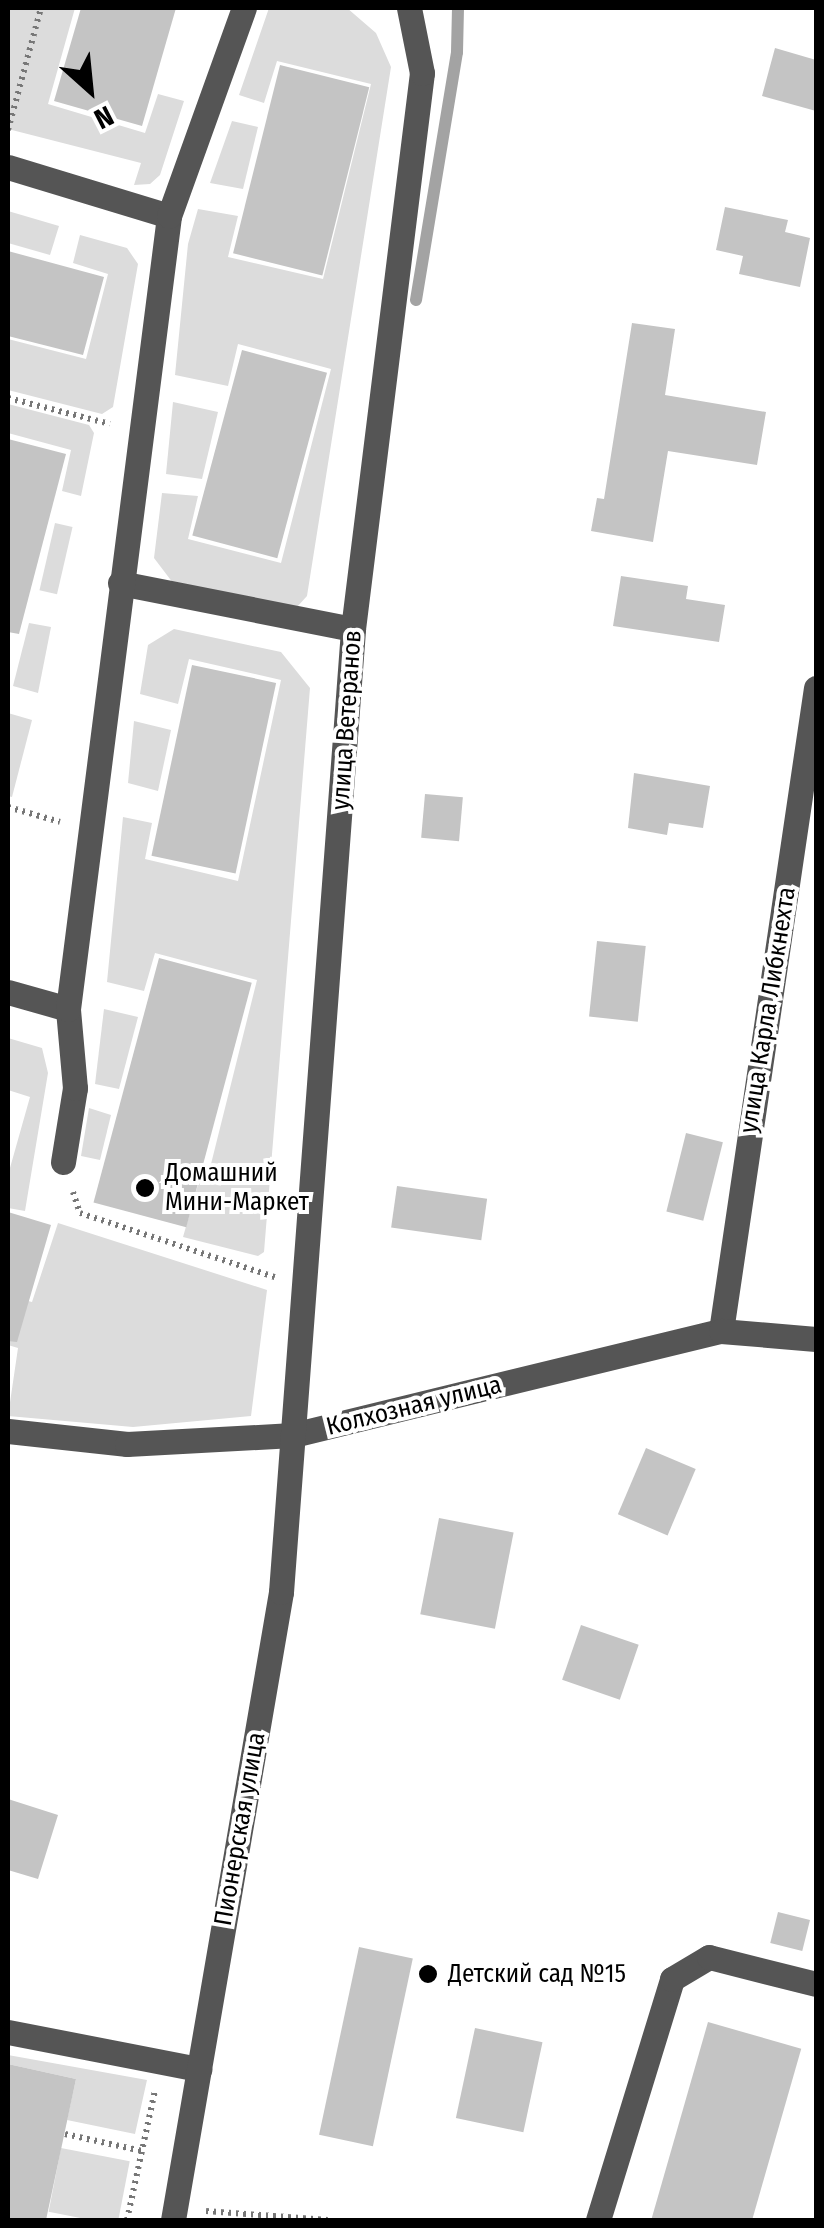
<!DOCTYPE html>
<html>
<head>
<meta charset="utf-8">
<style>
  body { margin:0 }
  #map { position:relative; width:824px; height:2228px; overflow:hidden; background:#fff; font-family:"Fira Sans Condensed",sans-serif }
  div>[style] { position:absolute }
  .green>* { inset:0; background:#dcdcdc; transform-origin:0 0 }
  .stream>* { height:12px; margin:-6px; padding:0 6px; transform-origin:6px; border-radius:6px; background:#a3a3a3 }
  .building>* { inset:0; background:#c4c4c4; transform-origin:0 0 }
  .path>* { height:6px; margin-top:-3px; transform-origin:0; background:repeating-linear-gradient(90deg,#777 0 2.5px,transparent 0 7.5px) }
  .minor>* { height:25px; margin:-12.5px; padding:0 12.5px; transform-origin:12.5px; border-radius:12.5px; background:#555 }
  .dots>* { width:28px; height:28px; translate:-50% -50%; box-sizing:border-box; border:5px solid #fff; border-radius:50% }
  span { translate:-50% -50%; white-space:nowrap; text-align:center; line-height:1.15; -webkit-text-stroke:8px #fff; paint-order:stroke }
  .street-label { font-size:25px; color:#000 }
  .poi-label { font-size:25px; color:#000 }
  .left { translate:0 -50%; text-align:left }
  .frame { position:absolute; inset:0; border:10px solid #000; pointer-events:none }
  .north { position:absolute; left:40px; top:40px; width:100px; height:100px; -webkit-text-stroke:8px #fff; paint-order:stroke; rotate:153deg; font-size:28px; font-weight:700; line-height:40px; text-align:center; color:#000 }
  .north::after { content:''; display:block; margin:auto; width:35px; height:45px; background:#000; clip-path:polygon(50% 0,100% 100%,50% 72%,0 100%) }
</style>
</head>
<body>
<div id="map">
  <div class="green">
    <div style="clip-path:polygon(8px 8px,75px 8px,48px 104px,145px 133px,158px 94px,184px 101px,160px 175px,150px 184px,134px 185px,141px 163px,8px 129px)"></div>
    <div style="clip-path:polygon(269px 8px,347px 8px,376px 33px,391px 67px,307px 596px,297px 607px,173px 583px,154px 558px,162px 493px,198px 496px,188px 539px,281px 563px,331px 369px,238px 344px,228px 386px,175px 375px,188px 244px,198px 209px,238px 216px,228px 257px,323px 279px,371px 84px,277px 61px,264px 103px,239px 95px)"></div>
    <div style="clip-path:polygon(232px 121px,258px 127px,243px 189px,210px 183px)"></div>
    <div style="clip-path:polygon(8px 211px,59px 226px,50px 255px,8px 243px)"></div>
    <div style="clip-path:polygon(80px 235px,127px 248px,138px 264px,113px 407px,102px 414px,8px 390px,8px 339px,86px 359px,108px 274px,73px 263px)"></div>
    <div style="clip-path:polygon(173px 402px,218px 412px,202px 479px,166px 474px)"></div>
    <div style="clip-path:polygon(8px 404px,89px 425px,94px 433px,81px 496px,62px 491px,71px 450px,8px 433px)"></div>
    <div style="left:55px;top:523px;width:18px;height:69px;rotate:13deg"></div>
    <div style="clip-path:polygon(29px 623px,51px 627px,38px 693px,13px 686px)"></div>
    <div style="clip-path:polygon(174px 629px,281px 652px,310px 688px,264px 1252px,258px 1256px,183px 1237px,199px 1181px,207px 1180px,257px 980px,155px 953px,144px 991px,107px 982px,123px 817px,152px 823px,145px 859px,238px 881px,281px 680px,189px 659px,178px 704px,140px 694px,148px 645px)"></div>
    <div style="clip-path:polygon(8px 713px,32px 720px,12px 797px,8px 796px)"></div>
    <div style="clip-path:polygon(134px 721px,171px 730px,158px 791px,128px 783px)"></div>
    <div style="clip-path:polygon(104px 1009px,138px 1017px,119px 1089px,95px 1084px)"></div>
    <div style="clip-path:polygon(8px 1038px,42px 1048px,48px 1073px,25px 1211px,8px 1208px,8px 1175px,30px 1097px,8px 1090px)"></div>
    <div style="clip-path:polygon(89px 1108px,111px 1115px,100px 1160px,81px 1156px)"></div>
    <div style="clip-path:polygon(58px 1223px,267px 1290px,251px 1416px,133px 1427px,8px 1416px,18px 1348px,8px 1345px,8px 1296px,32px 1302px)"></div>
    <div style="clip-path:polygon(8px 2055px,147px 2080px,135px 2134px,67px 2120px,76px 2079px,8px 2064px)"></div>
    <div style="left:61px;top:2148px;width:70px;height:65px;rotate:11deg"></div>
  </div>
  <div class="stream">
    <div style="left:416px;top:300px;width:251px;rotate:-80.6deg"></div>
    <div style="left:457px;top:52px;width:44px;rotate:-88.7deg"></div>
  </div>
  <div class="building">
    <div style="clip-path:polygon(81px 8px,176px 8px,142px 126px,54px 101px)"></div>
    <div style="clip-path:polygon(775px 48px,816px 60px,816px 111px,762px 96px)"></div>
    <div style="left:280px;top:65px;width:92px;height:194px;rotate:14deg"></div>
    <div style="clip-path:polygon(725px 207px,788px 220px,785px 232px,810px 238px,800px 287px,739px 274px,743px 256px,716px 250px)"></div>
    <div style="clip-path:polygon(8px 251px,104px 277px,83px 355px,8px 336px)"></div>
    <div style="clip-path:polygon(632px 323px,675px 329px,665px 395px,766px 412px,757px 465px,668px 451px,653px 542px,591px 531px,597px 498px,604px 499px)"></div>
    <div style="left:242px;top:350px;width:88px;height:192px;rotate:15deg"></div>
    <div style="clip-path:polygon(8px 439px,66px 454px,19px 634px,8px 632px)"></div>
    <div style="clip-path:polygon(621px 576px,688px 586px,686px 599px,725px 605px,719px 642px,613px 626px)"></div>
    <div style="left:192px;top:665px;width:86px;height:195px;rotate:12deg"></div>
    <div style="clip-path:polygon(634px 773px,710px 786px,703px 828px,669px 823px,667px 835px,628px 828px)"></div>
    <div style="left:425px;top:794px;width:38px;height:44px;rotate:5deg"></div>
    <div style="left:597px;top:941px;width:49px;height:76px;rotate:6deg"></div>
    <div style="left:159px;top:958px;width:96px;height:253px;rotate:15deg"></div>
    <div style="left:686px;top:1133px;width:38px;height:81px;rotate:14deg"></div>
    <div style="left:397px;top:1186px;width:91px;height:42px;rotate:8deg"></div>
    <div style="clip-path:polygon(8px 1212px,51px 1225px,17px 1342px,8px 1341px)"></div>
    <div style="left:646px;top:1448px;width:54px;height:72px;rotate:23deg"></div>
    <div style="left:439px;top:1518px;width:76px;height:98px;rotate:11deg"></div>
    <div style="left:581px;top:1625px;width:61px;height:58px;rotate:19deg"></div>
    <div style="clip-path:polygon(8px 1799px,58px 1815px,38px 1879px,8px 1870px)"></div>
    <div style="left:778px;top:1912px;width:33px;height:32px;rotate:14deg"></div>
    <div style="left:359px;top:1947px;width:55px;height:192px;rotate:12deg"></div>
    <div style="left:708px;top:2022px;width:97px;height:206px;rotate:16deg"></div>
    <div style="left:475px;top:2028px;width:69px;height:92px;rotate:12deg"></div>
    <div style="clip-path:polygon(8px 2064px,76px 2079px,46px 2220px,8px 2220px)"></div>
  </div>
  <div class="path">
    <div style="left:8px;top:130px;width:126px;rotate:-74.9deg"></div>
    <div style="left:8px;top:398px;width:105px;rotate:14.3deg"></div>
    <div style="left:8px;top:807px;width:54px;rotate:16.1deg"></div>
    <div style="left:73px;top:1192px;width:22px;rotate:72deg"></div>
    <div style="left:80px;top:1213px;width:205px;rotate:18.2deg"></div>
    <div style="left:65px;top:2134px;width:79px;rotate:12.4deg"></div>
    <div style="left:206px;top:2211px;width:122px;rotate:4.2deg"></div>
    <div style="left:127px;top:2220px;width:133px;rotate:-77.8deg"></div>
  </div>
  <div class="minor">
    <div style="left:8px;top:167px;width:168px;rotate:16.9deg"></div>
    <div style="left:120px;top:583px;width:237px;rotate:11.2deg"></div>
    <div style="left:8px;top:992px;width:62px;rotate:15.8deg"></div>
    <div style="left:63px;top:1162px;width:75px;rotate:-80.8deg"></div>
    <div style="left:75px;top:1088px;width:79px;rotate:-95.1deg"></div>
    <div style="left:68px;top:1009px;width:799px;rotate:-82.74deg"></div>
    <div style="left:169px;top:216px;width:221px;rotate:-70.2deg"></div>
    <div style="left:721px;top:1331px;width:650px;rotate:-81.6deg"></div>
    <div style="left:8px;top:1431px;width:120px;rotate:6.2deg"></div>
    <div style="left:127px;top:1444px;width:166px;rotate:-3.1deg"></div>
    <div style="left:293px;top:1435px;width:440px;rotate:-13.7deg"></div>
    <div style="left:721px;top:1331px;width:95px;rotate:4.8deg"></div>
    <div style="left:8px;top:2032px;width:195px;rotate:11deg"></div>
    <div style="left:173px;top:2220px;width:637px;rotate:-80.24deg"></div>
    <div style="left:281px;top:1592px;width:966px;rotate:-85.72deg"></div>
    <div style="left:353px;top:629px;width:560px;rotate:-82.93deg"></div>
    <div style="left:422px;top:73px;width:66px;rotate:-101.3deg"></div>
    <div style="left:598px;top:2220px;width:252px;rotate:-72.9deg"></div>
    <div style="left:672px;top:1979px;width:43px;rotate:-30.7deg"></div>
    <div style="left:709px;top:1957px;width:110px;rotate:14.2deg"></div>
  </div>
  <div class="dots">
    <div style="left:145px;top:1188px;background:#000"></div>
    <div style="left:428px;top:1974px;background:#000"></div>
  </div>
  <div class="street-label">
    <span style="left:347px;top:720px;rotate:-86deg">улица Ветеранов</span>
    <span style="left:768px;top:1010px;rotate:-81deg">улица Карла Либкнехта</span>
    <span style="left:414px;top:1406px;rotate:-14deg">Колхозная улица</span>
    <span style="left:240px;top:1829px;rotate:-80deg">Пионерская улица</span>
  </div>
  <div class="poi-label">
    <span class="left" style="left:165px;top:1188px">Домашний<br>Мини-Маркет</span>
    <span class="left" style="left:448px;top:1974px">Детский сад №15</span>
  </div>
  <div class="frame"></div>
  <div class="north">N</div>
</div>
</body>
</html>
